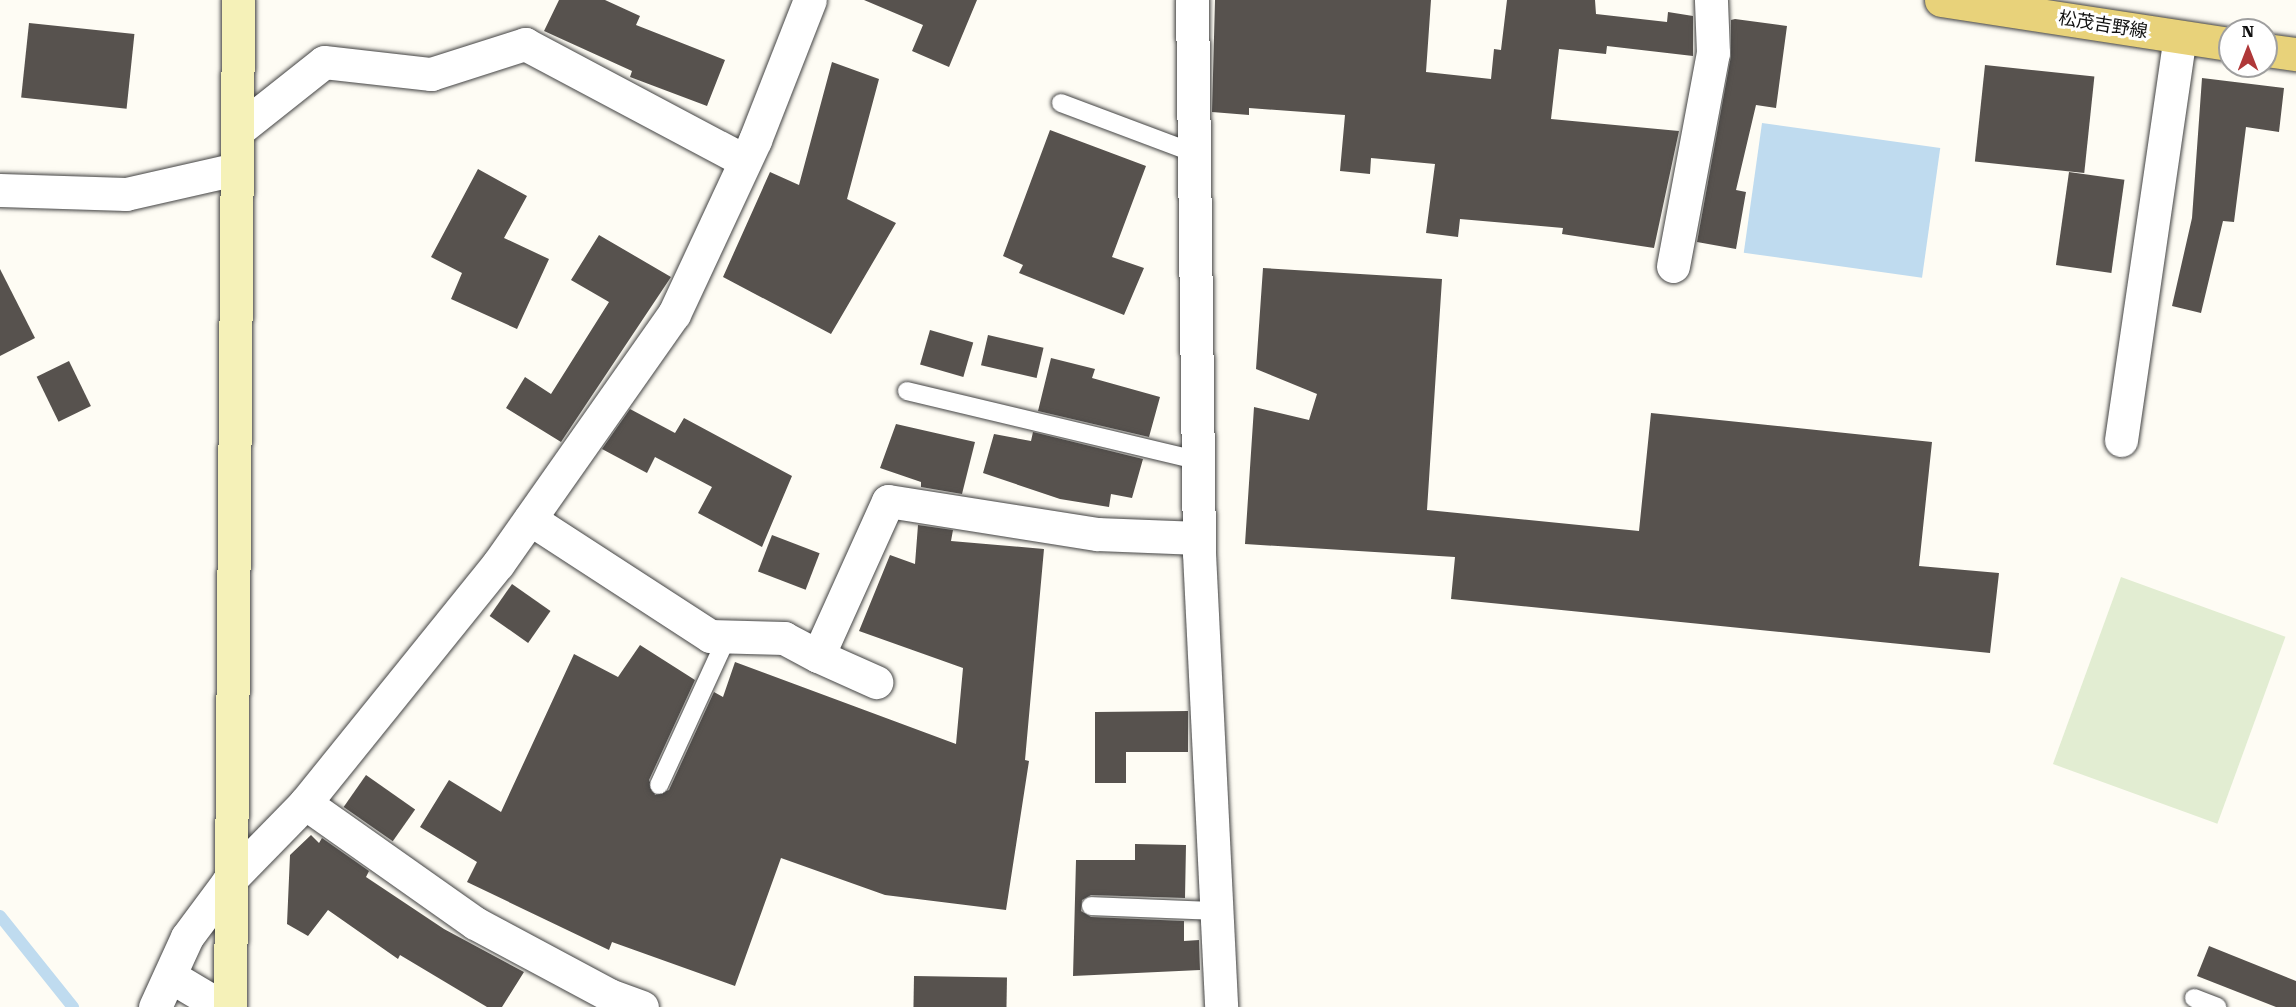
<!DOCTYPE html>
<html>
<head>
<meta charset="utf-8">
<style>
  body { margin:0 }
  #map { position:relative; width:2296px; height:1007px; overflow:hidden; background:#fefcf4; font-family:"Roboto Serif","Noto Sans JP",serif }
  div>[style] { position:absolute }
  .pitch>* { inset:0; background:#e2edd2; transform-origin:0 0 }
  .water>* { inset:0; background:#bfdbef; transform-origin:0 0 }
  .stream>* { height:12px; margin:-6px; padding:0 6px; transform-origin:6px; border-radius:6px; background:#bfdbef }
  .building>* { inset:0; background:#57524e; transform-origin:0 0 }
  .roads { filter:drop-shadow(0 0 2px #434343) drop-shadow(0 0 2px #434343) }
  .lane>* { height:18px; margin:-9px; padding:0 9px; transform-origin:9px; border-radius:9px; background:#fff }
  .street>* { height:33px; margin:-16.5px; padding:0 16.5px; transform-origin:16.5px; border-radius:16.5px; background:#fff }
  .secondary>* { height:33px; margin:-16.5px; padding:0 16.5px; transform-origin:16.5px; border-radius:16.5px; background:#f5f1b8 }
  .primary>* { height:33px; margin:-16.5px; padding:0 16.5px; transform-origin:16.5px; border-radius:16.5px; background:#e8d27a }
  span { translate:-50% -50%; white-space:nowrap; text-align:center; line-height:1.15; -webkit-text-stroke:6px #fff; paint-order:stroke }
  .street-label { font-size:18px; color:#101010 }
  .north { position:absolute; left:2218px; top:18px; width:60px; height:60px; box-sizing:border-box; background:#fff; border:2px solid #9f9f9f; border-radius:50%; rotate:0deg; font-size:16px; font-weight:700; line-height:24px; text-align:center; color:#101010 }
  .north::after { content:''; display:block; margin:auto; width:21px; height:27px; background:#af3839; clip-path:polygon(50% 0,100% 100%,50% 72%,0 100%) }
</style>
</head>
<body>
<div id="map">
  <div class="pitch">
    <div style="left:2121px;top:577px;width:175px;height:199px;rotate:20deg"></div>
  </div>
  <div class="water">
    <div style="left:1762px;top:123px;width:180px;height:131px;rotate:8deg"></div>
  </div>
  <div class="stream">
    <div style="left:0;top:916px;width:117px;rotate:51.3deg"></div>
  </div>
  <div class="building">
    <div style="clip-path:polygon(559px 0,605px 0,640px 16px,636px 25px,725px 60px,707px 106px,630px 77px,632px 71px,544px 31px)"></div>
    <div style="clip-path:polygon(864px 0,977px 0,949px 67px,912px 51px,923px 25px)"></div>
    <div style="clip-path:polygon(1215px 0,1431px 0,1426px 72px,1491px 79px,1494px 49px,1501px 50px,1507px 0,1595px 0,1596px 14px,1667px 22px,1668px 12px,1693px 16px,1693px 56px,1607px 46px,1606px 54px,1559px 49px,1551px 119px,1679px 131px,1654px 248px,1562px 234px,1563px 228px,1460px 219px,1458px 237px,1426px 233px,1435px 164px,1371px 158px,1370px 174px,1340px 171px,1345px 115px,1249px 108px,1249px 115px,1212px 112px)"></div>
    <div style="clip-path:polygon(1735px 19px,1787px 26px,1776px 108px,1756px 105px,1736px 190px,1746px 192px,1736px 249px,1697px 242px,1731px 56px,1731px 20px)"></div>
    <div style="left:29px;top:23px;width:106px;height:75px;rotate:6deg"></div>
    <div style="clip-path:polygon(832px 62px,879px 79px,847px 199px,896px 223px,831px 334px,723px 277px,770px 172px,799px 185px)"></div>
    <div style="left:1985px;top:65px;width:110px;height:97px;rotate:6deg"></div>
    <div style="clip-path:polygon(2202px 78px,2284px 88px,2279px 132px,2246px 127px,2234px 222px,2223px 221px,2201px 313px,2172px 306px,2192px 218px)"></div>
    <div style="clip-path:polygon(1050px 130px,1146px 166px,1112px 257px,1144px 268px,1124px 315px,1019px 273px,1023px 265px,1003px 256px)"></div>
    <div style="clip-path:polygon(478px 169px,527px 196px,504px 238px,549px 259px,517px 329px,451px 299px,462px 273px,431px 257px)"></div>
    <div style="left:2069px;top:172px;width:56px;height:94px;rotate:8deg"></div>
    <div style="clip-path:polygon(599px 235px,671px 277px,561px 442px,506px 408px,525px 377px,551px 394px,609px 302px,571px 280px)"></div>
    <div style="clip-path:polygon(1263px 268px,1442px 279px,1427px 510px,1639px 531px,1651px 413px,1932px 442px,1919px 566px,1999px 573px,1990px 653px,1451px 599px,1455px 557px,1245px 544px,1254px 407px,1309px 420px,1317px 394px,1256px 369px)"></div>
    <div style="clip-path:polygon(0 269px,35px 338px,0 356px)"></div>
    <div style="left:930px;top:330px;width:45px;height:36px;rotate:16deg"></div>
    <div style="left:988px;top:335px;width:57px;height:31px;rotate:13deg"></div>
    <div style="clip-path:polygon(1051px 358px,1095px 369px,1092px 378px,1160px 397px,1149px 437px,1038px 411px)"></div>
    <div style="left:69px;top:361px;width:50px;height:36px;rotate:64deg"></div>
    <div style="clip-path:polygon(630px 409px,675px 433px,684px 418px,792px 476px,762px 547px,698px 513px,712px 487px,655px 457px,647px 473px,602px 449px)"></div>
    <div style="clip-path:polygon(896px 424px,975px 442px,962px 494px,921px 487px,921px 482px,880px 468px)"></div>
    <div style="clip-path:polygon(1033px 432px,1143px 459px,1132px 498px,1111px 494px,1109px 507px,1060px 499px,983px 473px,994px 434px,1031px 441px)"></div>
    <div style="clip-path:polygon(918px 525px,953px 530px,951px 541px,1044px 549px,1025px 760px,1029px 761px,1006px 910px,885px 895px,781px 858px,735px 986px,612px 942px,609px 950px,467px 882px,477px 862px,420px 827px,449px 780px,501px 812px,574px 654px,618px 677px,640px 645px,695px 680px,649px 780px,655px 795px,669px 790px,714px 692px,723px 697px,735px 662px,956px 744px,963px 668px,859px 631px,890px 555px,915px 564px)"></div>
    <div style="left:772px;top:535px;width:51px;height:39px;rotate:21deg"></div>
    <div style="left:512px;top:584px;width:47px;height:39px;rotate:35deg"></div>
    <div style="clip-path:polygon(1188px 711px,1188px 752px,1126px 752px,1126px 783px,1095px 783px,1095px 712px)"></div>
    <div style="left:366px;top:775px;width:60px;height:39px;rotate:35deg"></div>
    <div style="clip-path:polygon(311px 835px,319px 843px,322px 838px,369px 871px,366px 877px,444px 929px,524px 972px,502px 1007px,487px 1007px,400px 955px,398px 959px,328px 910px,308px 936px,287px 924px,290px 855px)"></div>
    <div style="clip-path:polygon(1135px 844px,1186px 845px,1185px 898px,1091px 895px,1082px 900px,1081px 911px,1091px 917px,1184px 921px,1184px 941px,1199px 940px,1200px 970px,1073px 976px,1076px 860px,1135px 860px)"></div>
    <div style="clip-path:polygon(2209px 946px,2296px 981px,2296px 1007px,2276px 1007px,2197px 976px)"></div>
    <div style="left:914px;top:976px;width:93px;height:31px;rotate:1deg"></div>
  </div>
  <div class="roads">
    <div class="lane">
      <div style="left:1061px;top:103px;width:142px;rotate:20.6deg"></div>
      <div style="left:907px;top:391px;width:298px;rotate:13.4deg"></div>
      <div style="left:659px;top:785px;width:163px;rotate:-65.3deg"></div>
      <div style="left:1091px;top:906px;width:125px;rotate:2.3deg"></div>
      <div style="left:2194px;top:998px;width:25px;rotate:21deg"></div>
    </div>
    <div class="street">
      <div style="left:1192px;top:0;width:553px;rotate:89.27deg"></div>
      <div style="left:1199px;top:553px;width:455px;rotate:87.2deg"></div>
      <div style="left:237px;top:131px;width:111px;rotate:-38.4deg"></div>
      <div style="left:324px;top:62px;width:108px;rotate:6.4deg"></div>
      <div style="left:431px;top:74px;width:99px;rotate:-17.7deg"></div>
      <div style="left:525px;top:44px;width:249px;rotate:28deg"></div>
      <div style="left:0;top:190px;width:126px;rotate:1.8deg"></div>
      <div style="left:126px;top:194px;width:113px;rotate:-12.8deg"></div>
      <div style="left:1673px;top:266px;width:217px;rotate:-79.4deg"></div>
      <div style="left:1713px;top:53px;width:53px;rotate:-92.2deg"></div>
      <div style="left:2121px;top:440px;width:407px;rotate:-81.7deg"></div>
      <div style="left:530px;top:519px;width:215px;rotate:33deg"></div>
      <div style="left:710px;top:636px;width:74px;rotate:1.5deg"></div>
      <div style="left:784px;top:638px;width:38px;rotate:28deg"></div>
      <div style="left:818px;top:656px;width:170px;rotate:-65.7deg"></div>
      <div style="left:888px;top:501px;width:212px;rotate:9deg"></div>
      <div style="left:1097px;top:534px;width:102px;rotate:2.2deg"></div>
      <div style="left:818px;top:656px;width:64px;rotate:24.1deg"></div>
      <div style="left:305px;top:803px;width:208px;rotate:35.2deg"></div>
      <div style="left:475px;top:923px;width:152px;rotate:28.2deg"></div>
      <div style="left:609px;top:995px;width:35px;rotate:20deg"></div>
      <div style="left:170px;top:976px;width:61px;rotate:30.8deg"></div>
      <div style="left:155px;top:1007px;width:77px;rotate:-65.4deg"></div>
      <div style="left:187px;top:937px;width:69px;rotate:-53.3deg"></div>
      <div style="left:228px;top:882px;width:110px;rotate:-45.7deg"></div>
      <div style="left:305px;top:803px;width:307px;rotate:-51.1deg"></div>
      <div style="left:498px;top:564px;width:306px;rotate:-54.9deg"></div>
      <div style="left:674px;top:314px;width:192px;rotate:-65deg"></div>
      <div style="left:755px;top:140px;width:150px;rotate:-68.6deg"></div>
    </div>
    <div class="secondary">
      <div style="left:230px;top:1007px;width:1007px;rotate:-89.54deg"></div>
    </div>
    <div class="primary">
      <div style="left:1941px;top:0;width:292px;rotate:8.7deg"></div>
      <div style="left:2266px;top:50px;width:30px;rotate:8deg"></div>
    </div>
  </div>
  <div class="street-label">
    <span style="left:2103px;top:25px;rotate:9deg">松茂吉野線</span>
  </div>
  <div class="north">N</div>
</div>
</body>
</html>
